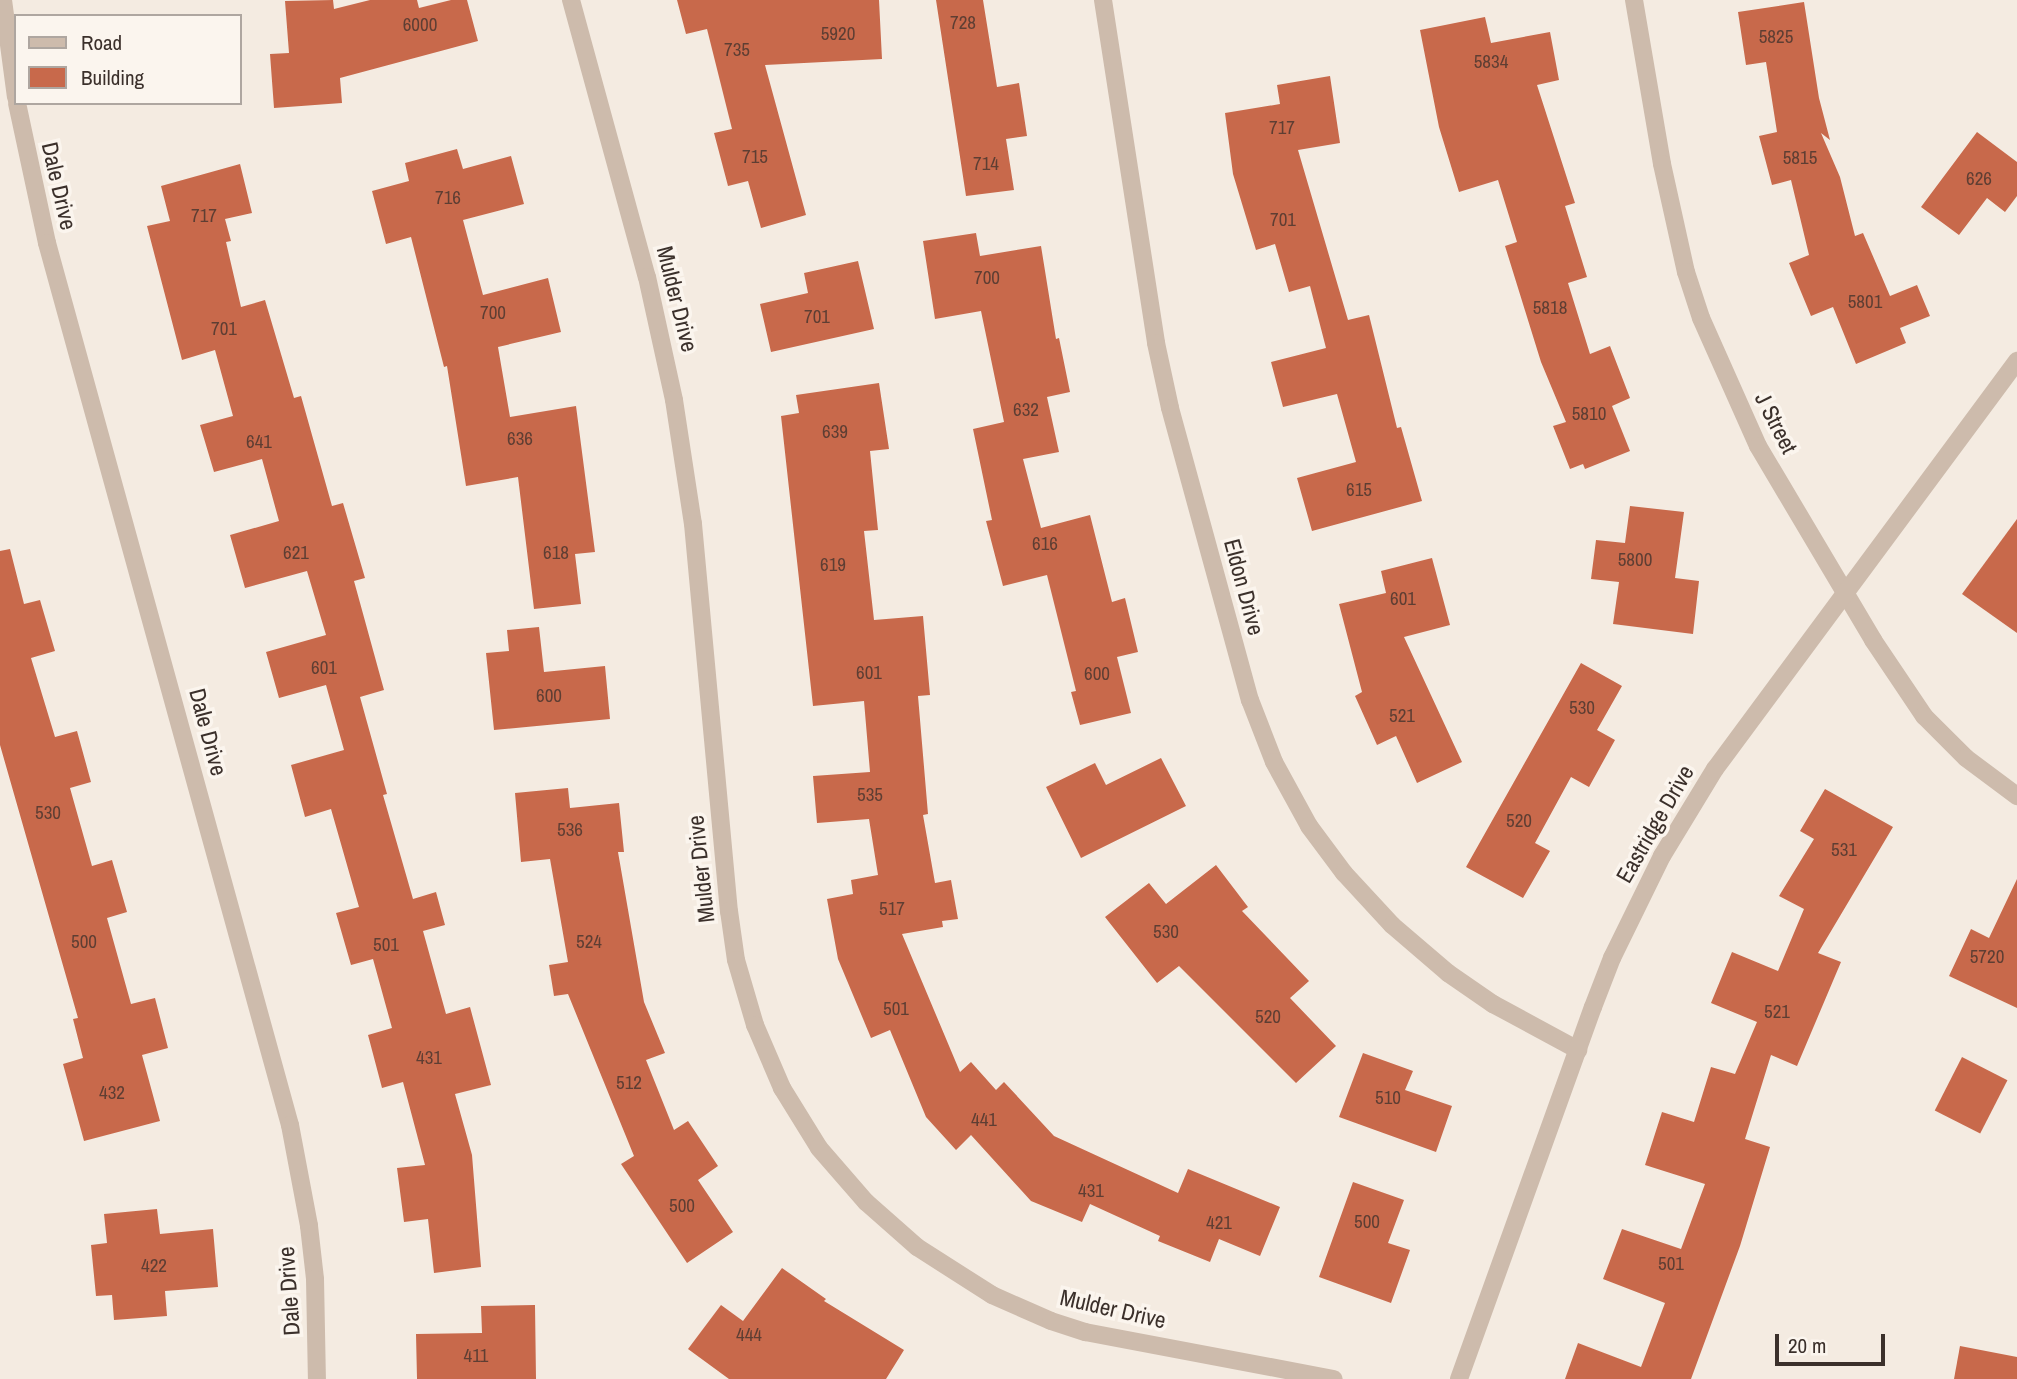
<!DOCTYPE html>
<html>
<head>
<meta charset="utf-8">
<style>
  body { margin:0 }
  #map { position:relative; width:2017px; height:1379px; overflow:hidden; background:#f4ebe1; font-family:"Archivo Narrow",sans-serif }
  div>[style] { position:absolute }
  .building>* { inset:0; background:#c8694b; transform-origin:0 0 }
  .minor>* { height:18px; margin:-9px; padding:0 9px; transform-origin:9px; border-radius:9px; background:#cdbbac }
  span { translate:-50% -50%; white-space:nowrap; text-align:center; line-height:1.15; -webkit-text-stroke:7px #fbf5ee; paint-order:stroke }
  .number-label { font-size:19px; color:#5e3e33 }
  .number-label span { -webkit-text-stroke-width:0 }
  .street-label { font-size:23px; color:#3b302b }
  .legend { position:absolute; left:14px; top:14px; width:228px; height:91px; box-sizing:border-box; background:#fbf5ee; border:2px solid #aea6a0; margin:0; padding:9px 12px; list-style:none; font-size:21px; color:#3b302b }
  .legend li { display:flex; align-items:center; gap:14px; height:35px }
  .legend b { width:35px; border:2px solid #aea6a0 }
  .scale { position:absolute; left:1775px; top:1334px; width:110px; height:32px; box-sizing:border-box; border:4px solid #3b302b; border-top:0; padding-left:9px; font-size:21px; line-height:24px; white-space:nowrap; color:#3b302b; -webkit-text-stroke:5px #fbf5ee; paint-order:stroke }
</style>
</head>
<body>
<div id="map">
  <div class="building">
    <div style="clip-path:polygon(333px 0,334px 9px,370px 0,417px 0,419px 8px,451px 0,467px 0,478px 41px,340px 78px,342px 103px,274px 108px,270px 54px,289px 53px,285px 1px)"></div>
    <div style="clip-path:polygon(677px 0,879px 0,882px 59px,765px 65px,806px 215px,761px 228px,748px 181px,728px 186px,714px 133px,732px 129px,707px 29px,686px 34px)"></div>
    <div style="clip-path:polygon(936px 0,983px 0,997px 87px,1019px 83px,1027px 136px,1006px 139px,1014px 190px,966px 196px)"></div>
    <div style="clip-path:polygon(1804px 2px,1819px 98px,1830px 140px,1821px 133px,1840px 177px,1855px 236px,1863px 233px,1890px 296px,1917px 285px,1930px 316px,1900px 328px,1906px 343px,1856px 364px,1833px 307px,1811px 316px,1789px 263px,1809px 255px,1791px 180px,1772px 185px,1759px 136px,1777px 132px,1766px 62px,1746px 65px,1738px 12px)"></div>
    <div style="clip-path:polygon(1485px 17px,1491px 43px,1550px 32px,1559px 80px,1537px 85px,1575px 203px,1565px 206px,1587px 277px,1568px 283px,1590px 354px,1610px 346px,1630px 398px,1612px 406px,1630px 451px,1585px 469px,1583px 464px,1570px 469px,1553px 426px,1566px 422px,1541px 362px,1505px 246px,1517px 242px,1498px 180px,1459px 192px,1439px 127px,1420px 30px)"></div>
    <div style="clip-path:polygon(1330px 76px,1340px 143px,1298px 150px,1348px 320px,1369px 315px,1397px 428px,1401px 427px,1422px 501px,1312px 531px,1297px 478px,1356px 462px,1337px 394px,1283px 407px,1271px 362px,1326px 348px,1310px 286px,1289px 292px,1275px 244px,1256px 250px,1233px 174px,1225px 113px,1280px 104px,1277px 85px)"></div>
    <div style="clip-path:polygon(1977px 132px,2017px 162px,2017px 196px,2005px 212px,1987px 198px,1959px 235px,1921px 207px)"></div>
    <div style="clip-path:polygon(457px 149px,463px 169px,511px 156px,524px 204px,463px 220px,483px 295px,548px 278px,561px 332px,498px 347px,510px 417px,576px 406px,595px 552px,575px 554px,581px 604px,534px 609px,518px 477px,466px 486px,447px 366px,444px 367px,411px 237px,386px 244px,372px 191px,409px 181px,405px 163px)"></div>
    <div style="clip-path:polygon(240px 164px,252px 213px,225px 219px,231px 241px,226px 242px,241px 307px,265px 300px,294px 398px,301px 396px,332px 506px,343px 503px,365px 578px,354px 581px,384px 690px,360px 697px,387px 794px,383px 795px,413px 899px,436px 892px,445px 925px,423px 931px,446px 1014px,470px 1007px,491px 1085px,455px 1094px,472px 1155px,481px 1267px,434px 1273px,428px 1219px,404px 1222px,397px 1168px,425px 1165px,403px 1082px,382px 1088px,368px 1035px,392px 1028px,373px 959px,351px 965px,336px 913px,359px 907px,331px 809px,305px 817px,291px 765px,344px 750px,326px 685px,279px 698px,266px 652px,326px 635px,307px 571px,245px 588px,230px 535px,279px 521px,262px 459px,214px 472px,200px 425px,233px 416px,215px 350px,182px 360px,147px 226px,170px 221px,161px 186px)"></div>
    <div style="clip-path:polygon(976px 233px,980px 256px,1041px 246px,1056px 339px,1059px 338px,1070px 392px,1047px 397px,1059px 452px,1023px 459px,1041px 528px,1090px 515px,1112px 602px,1125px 598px,1138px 652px,1117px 657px,1131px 713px,1080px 725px,1071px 692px,1076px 691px,1047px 575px,1003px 586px,986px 521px,992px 520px,973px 429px,1004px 422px,981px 311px,935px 319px,923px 241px)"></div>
    <div style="clip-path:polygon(858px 261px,874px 329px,771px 352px,760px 304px,808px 293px,804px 273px)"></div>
    <div style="clip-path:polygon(879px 383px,889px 449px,870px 451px,878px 530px,864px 531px,874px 620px,923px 616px,930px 695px,918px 696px,928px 814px,923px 815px,935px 883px,951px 880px,958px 919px,942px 921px,943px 927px,902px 934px,960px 1072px,971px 1062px,996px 1090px,1004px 1082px,1054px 1136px,1178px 1193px,1188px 1169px,1280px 1207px,1260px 1256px,1219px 1239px,1210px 1262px,1158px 1241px,1160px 1236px,1090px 1204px,1082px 1222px,1031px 1201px,971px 1135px,956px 1150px,926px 1117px,890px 1030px,871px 1038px,838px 959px,827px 899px,853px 894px,851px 880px,878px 875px,869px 819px,817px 823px,813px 776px,870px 772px,864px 701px,813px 706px,781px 416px,799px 413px,796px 395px)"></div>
    <div style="clip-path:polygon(1630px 506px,1684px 512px,1675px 578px,1699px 581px,1693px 634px,1613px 624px,1619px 582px,1591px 579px,1596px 540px,1625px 543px)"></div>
    <div style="clip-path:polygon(2017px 519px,2017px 633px,1962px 594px)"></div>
    <div style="clip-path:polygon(10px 549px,24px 604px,40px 600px,55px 651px,31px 658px,55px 737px,77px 731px,91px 782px,70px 788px,92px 866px,112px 860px,127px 912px,107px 918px,131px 1004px,155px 998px,168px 1048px,142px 1055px,160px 1121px,84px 1141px,63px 1064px,83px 1058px,73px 1019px,78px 1018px,0 745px,0 551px)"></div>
    <div style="clip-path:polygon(1432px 558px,1450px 625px,1404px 637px,1462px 762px,1417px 783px,1396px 736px,1377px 745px,1355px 696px,1362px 692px,1339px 604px,1386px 593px,1381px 571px)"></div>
    <div style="clip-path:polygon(539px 627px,544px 672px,605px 666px,610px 719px,494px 730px,486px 653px,509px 651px,507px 630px)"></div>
    <div style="clip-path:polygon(1581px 663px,1622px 686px,1597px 730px,1615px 740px,1589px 787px,1571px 777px,1535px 843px,1550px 851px,1523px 898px,1466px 867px)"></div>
    <div style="clip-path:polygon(1161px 758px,1186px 806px,1081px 858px,1046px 787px,1095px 763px,1106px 785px)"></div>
    <div style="clip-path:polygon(568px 788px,570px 808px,619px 803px,624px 852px,618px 852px,644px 1002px,665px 1053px,646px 1060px,674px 1130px,688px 1121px,718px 1166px,698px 1180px,733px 1232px,687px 1263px,621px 1164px,634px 1156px,568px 994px,554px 996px,549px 965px,568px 962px,550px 859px,521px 862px,515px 793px)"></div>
    <div style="clip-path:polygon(1825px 789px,1893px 827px,1818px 953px,1841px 962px,1797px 1066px,1771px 1055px,1745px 1139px,1770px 1147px,1740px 1246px,1691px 1379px,1565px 1379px,1578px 1343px,1641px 1367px,1665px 1303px,1603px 1279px,1622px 1229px,1681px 1249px,1705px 1184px,1645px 1165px,1662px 1112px,1694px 1122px,1711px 1067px,1735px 1074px,1757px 1022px,1711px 1003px,1732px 952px,1778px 971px,1804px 909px,1779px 896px,1814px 839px,1800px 831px)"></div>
    <div style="clip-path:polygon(1216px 865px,1248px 907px,1242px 911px,1309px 981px,1290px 998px,1336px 1046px,1296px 1083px,1179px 966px,1157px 983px,1105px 917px,1149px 883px,1166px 904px)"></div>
    <div style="clip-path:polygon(2017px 879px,2017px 1008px,1949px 976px,1971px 929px,1989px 938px)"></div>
    <div style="clip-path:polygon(1363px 1053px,1413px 1071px,1405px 1090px,1452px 1106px,1436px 1152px,1339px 1117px)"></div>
    <div style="left:1962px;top:1057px;width:51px;height:60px;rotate:27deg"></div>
    <div style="clip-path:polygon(1353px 1182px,1404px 1200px,1388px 1243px,1410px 1250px,1391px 1303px,1319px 1277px)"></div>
    <div style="clip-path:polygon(157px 1209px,160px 1234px,213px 1229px,218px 1287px,165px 1291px,167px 1316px,114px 1320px,112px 1295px,96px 1296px,91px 1245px,107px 1243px,104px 1214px)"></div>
    <div style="clip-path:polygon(782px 1268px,826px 1299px,824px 1301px,904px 1350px,886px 1379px,729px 1379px,688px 1349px,721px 1305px,743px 1321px)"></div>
    <div style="clip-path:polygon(535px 1305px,536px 1379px,417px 1379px,416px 1334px,482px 1333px,481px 1306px)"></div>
    <div style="clip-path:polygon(1960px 1346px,2017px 1357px,2017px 1379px,1954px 1379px)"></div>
  </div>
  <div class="minor">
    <div style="left:3px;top:0;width:98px;rotate:82.4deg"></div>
    <div style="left:571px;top:0;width:287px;rotate:74.7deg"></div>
    <div style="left:647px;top:277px;width:126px;rotate:77.6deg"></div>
    <div style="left:674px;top:400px;width:125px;rotate:81.3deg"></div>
    <div style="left:693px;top:524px;width:389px;rotate:84.7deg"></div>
    <div style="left:729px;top:911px;width:49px;rotate:81.9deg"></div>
    <div style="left:736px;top:960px;width:68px;rotate:73.7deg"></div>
    <div style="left:755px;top:1025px;width:69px;rotate:66.8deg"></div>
    <div style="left:782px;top:1088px;width:70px;rotate:58.3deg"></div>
    <div style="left:819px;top:1148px;width:72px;rotate:49deg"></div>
    <div style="left:866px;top:1202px;width:68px;rotate:41.4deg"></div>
    <div style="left:917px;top:1247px;width:89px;rotate:32.6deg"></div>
    <div style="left:992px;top:1295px;width:64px;rotate:23.8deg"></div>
    <div style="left:1051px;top:1321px;width:36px;rotate:18deg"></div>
    <div style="left:1085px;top:1332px;width:253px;rotate:10.7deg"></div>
    <div style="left:1103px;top:0;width:347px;rotate:81.2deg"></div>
    <div style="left:1156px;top:343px;width:66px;rotate:77.8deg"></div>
    <div style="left:1170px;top:408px;width:303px;rotate:74.7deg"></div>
    <div style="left:1250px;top:700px;width:66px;rotate:68.8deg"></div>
    <div style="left:1274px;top:762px;width:73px;rotate:61.3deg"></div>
    <div style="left:1309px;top:826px;width:59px;rotate:53.3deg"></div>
    <div style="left:1344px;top:873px;width:71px;rotate:47.3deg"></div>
    <div style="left:1392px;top:925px;width:74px;rotate:40.6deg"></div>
    <div style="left:1448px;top:973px;width:55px;rotate:34.6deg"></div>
    <div style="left:1493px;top:1004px;width:97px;rotate:28.4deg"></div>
    <div style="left:1634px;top:0;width:166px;rotate:80.3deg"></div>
    <div style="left:1662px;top:164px;width:111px;rotate:77.5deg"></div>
    <div style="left:1686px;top:272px;width:48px;rotate:71.9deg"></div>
    <div style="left:1701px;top:318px;width:140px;rotate:66deg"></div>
    <div style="left:1758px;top:446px;width:226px;rotate:59.3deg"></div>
    <div style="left:1873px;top:640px;width:92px;rotate:56.1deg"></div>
    <div style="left:1924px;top:716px;width:59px;rotate:45deg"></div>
    <div style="left:1966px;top:758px;width:64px;rotate:36.7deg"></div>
    <div style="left:17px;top:103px;width:143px;rotate:77.9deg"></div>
    <div style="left:47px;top:243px;width:915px;rotate:74.6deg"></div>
    <div style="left:290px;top:1125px;width:103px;rotate:79.3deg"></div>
    <div style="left:309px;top:1226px;width:53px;rotate:83.5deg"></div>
    <div style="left:315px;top:1279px;width:100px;rotate:88.9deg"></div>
    <div style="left:1459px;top:1379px;width:395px;rotate:-70.2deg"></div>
    <div style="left:1593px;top:1007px;width:53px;rotate:-68.8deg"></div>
    <div style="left:1612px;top:958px;width:114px;rotate:-63.9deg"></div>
    <div style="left:1662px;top:856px;width:102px;rotate:-58.7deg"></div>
    <div style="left:1715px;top:769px;width:508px;rotate:-53.49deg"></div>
  </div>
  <div class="number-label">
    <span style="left:963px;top:23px">728</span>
    <span style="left:420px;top:25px">6000</span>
    <span style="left:838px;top:34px">5920</span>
    <span style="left:1776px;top:37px">5825</span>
    <span style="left:737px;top:50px">735</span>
    <span style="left:1491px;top:62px">5834</span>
    <span style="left:1282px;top:128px">717</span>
    <span style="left:755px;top:157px">715</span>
    <span style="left:1800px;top:158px">5815</span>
    <span style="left:986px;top:164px">714</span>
    <span style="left:1979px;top:179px">626</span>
    <span style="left:448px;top:198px">716</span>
    <span style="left:204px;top:216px">717</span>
    <span style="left:1283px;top:220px">701</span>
    <span style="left:987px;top:278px">700</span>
    <span style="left:1865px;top:302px">5801</span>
    <span style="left:1550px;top:308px">5818</span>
    <span style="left:493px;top:313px">700</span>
    <span style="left:817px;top:317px">701</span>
    <span style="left:224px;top:329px">701</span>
    <span style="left:1026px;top:410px">632</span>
    <span style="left:1589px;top:414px">5810</span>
    <span style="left:835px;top:432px">639</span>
    <span style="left:520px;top:439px">636</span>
    <span style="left:259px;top:442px">641</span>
    <span style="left:1359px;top:490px">615</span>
    <span style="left:1045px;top:544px">616</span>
    <span style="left:296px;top:553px">621</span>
    <span style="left:556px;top:553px">618</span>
    <span style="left:1635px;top:560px">5800</span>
    <span style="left:833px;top:565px">619</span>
    <span style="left:1403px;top:599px">601</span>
    <span style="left:324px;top:668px">601</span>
    <span style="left:869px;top:673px">601</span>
    <span style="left:1097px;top:674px">600</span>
    <span style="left:549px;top:696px">600</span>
    <span style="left:1582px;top:708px">530</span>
    <span style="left:1402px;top:716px">521</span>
    <span style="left:870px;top:795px">535</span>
    <span style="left:48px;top:813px">530</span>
    <span style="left:1519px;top:821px">520</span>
    <span style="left:570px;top:830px">536</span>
    <span style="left:1844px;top:850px">531</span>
    <span style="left:892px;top:909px">517</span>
    <span style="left:1166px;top:932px">530</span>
    <span style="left:84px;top:942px">500</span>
    <span style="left:589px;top:942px">524</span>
    <span style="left:386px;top:945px">501</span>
    <span style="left:1987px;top:957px">5720</span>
    <span style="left:896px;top:1009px">501</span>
    <span style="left:1777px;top:1012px">521</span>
    <span style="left:1268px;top:1017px">520</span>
    <span style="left:429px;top:1058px">431</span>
    <span style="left:629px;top:1083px">512</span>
    <span style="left:112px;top:1093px">432</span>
    <span style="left:1388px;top:1098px">510</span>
    <span style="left:984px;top:1120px">441</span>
    <span style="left:1091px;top:1191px">431</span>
    <span style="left:682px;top:1206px">500</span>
    <span style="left:1367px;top:1222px">500</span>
    <span style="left:1219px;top:1223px">421</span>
    <span style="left:1671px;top:1264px">501</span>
    <span style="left:154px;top:1266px">422</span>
    <span style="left:749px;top:1335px">444</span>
    <span style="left:476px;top:1356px">411</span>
  </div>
  <div class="street-label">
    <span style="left:59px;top:186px;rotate:77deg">Dale Drive</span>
    <span style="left:677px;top:299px;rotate:76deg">Mulder Drive</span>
    <span style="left:1776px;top:423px;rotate:63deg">J Street</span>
    <span style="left:1244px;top:587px;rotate:75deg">Eldon Drive</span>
    <span style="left:208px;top:732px;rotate:75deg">Dale Drive</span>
    <span style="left:1655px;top:824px;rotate:-60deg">Eastridge Drive</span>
    <span style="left:701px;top:869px;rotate:-96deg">Mulder Drive</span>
    <span style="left:289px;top:1291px;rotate:-94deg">Dale Drive</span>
    <span style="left:1113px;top:1309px;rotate:13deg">Mulder Drive</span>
  </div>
  <ul class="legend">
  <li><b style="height:9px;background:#cdbbac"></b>Road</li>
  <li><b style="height:19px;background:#c8694b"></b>Building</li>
  </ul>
  <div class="scale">20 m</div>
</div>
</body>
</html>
